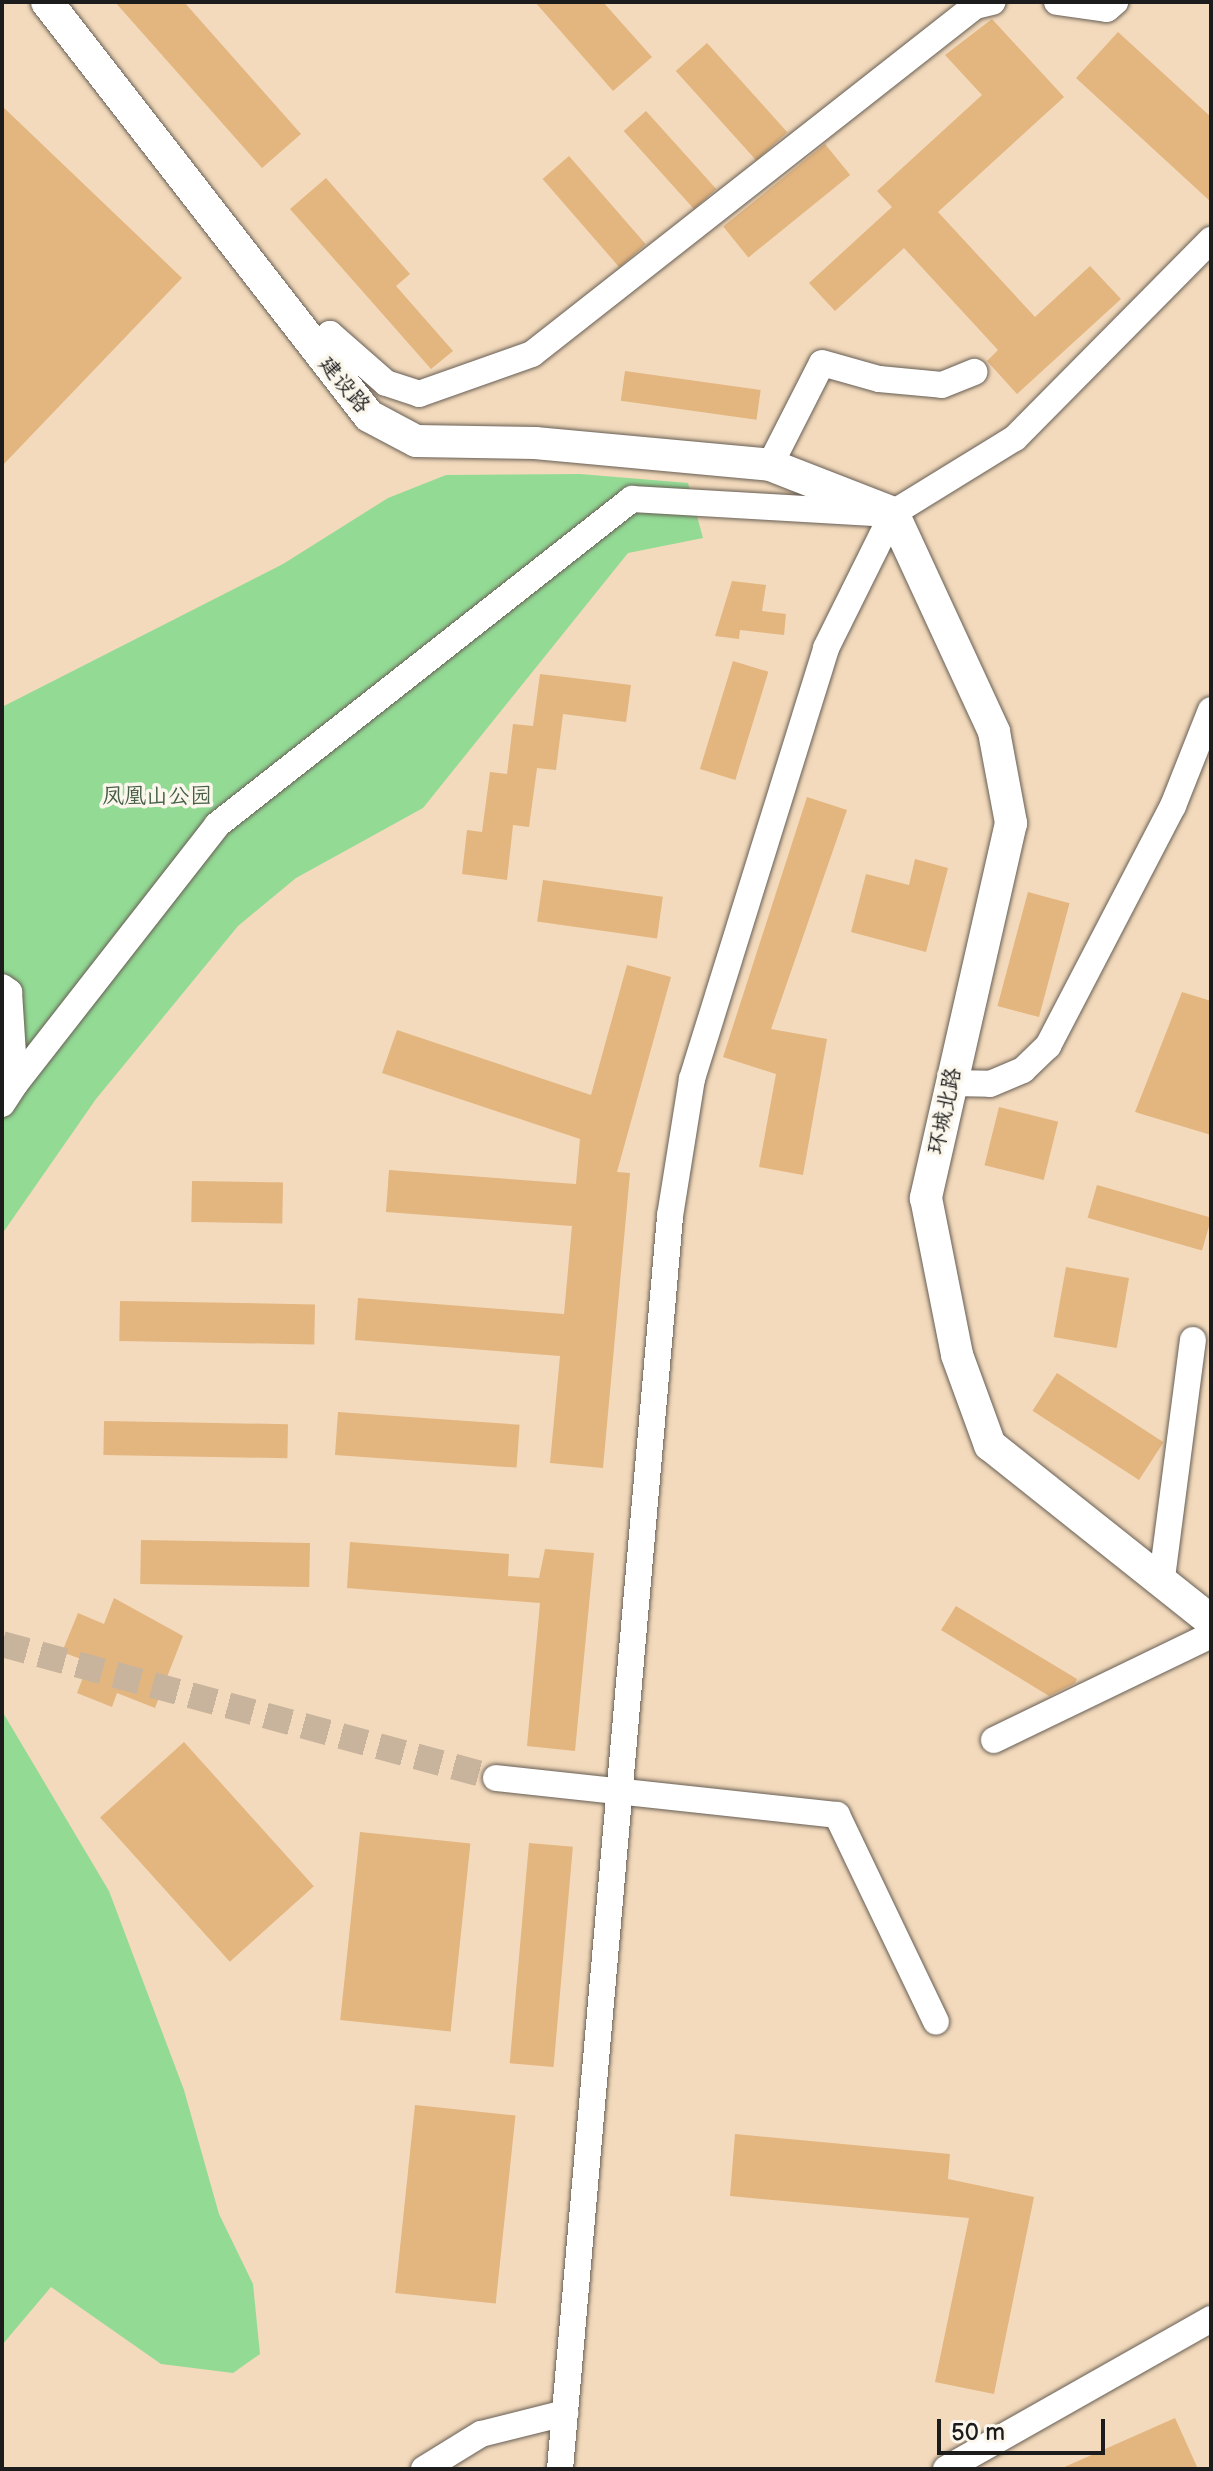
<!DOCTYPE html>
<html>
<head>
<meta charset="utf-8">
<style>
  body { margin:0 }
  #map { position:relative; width:1213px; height:2471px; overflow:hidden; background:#f3dabc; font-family:"Balsamiq Sans","LXGW WenKai TC",sans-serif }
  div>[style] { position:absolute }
  .green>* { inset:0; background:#93db95 }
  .building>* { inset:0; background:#e3b57f; transform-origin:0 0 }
  .minor-tunnel>* { height:26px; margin-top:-13px; transform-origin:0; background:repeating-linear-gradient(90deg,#c8b49c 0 26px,transparent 0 39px) }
  .roads { filter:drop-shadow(0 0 2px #675e54) drop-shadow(0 0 2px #675e54) }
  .minor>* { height:26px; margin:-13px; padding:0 13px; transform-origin:13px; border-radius:13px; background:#fff }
  .major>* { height:32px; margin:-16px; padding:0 16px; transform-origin:16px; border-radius:16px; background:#fff }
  span { translate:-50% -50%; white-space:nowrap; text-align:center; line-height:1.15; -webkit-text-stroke:7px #fbf7ec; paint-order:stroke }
  .street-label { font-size:22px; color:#1c1c1c }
  .park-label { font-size:22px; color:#465f46 }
  .frame { position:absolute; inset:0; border:4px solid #1c1c1c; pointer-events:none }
  .scale { position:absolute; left:937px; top:2419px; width:168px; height:36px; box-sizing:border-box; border:4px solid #1c1c1c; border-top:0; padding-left:10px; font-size:24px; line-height:28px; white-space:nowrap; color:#1c1c1c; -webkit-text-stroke:6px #fbf7ec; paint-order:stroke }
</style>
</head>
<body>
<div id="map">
  <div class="green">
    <div style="clip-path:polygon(580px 474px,688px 483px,703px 538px,628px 553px,423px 808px,296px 878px,238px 926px,96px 1099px,2px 1234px,2px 707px,283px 564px,388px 498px,446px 475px)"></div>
    <div style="clip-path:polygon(2px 1711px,109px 1891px,184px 2090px,219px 2214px,253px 2284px,260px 2354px,233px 2373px,161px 2364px,51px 2287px,2px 2345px)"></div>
  </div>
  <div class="building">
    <div style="clip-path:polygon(115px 2px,184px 2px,301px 134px,262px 168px)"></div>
    <div style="clip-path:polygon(535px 2px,603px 2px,652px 57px,613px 91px)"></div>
    <div style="clip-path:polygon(992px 19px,1064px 97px,938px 212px,1035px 317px,1090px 266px,1121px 299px,1017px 394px,987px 361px,998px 350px,904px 248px,835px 311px,809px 283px,892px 207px,877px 191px,982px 95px,945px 55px)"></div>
    <div style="clip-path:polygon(1118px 32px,1211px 117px,1211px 202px,1076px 78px)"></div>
    <div style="left:707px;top:43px;width:120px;height:42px;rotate:48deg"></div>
    <div style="clip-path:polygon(2px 106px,182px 278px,2px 466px)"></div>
    <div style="left:646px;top:111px;width:105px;height:30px;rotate:48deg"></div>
    <div style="left:825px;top:144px;width:40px;height:131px;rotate:51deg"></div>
    <div style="left:569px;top:156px;width:117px;height:35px;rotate:49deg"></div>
    <div style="clip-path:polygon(326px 178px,410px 274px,396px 286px,453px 351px,431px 369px,290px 209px)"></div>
    <div style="left:625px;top:371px;width:137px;height:30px;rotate:8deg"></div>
    <div style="clip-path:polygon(732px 581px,766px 585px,762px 611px,786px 614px,784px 635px,740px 630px,739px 639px,715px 636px)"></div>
    <div style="left:733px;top:661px;width:37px;height:113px;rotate:17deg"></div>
    <div style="clip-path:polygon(540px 674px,631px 685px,626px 722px,563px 714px,556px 770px,537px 768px,529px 827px,513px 825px,507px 880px,462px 874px,467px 830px,482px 832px,490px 772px,507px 774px,513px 724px,533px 726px)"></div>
    <div style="clip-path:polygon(807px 797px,847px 810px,771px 1029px,827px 1039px,803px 1175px,759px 1167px,776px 1074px,723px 1057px)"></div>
    <div style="clip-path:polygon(915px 859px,948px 868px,926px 952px,851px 932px,866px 874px,909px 885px)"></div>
    <div style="left:543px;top:880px;width:121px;height:42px;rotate:8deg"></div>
    <div style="left:1028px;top:892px;width:43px;height:118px;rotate:15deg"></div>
    <div style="clip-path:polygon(627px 965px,671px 977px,617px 1172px,630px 1173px,603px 1468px,550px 1463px,560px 1356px,355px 1340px,358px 1298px,564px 1314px,572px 1226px,386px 1212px,389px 1170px,576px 1184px,580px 1139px,382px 1073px,397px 1030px,591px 1095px)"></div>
    <div style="clip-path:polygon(1182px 992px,1211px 1001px,1211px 1135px,1135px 1112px)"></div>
    <div style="left:999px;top:1107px;width:61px;height:60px;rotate:14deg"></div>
    <div style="left:192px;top:1181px;width:91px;height:41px;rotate:1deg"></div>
    <div style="left:1097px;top:1185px;width:119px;height:34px;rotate:16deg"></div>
    <div style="left:1066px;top:1267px;width:64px;height:71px;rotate:10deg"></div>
    <div style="left:120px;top:1301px;width:195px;height:40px;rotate:1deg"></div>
    <div style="left:1057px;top:1373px;width:127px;height:45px;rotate:33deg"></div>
    <div style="left:338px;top:1412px;width:182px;height:43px;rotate:4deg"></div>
    <div style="left:104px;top:1421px;width:184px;height:34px;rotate:1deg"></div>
    <div style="left:141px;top:1540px;width:169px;height:44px;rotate:1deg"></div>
    <div style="clip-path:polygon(350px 1542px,509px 1554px,508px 1576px,539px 1578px,545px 1549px,594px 1553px,575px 1751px,527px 1746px,540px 1603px,347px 1588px)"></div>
    <div style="clip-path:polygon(114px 1598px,183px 1636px,155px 1708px,117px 1693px,112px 1707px,77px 1693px,89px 1662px,62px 1652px,78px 1613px,104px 1624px)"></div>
    <div style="clip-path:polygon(956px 1606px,1077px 1679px,1075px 1683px,1049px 1696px,941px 1630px)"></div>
    <div style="left:184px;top:1742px;width:194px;height:113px;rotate:48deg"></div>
    <div style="left:360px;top:1832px;width:111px;height:189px;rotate:6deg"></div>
    <div style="left:529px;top:1843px;width:44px;height:221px;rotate:5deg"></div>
    <div style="left:415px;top:2105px;width:101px;height:189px;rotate:6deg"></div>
    <div style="clip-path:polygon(735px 2134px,950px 2154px,948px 2179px,1034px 2197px,994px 2394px,935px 2382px,969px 2218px,730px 2196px)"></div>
    <div style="clip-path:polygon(1175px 2418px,1198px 2469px,1060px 2469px)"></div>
  </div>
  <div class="minor-tunnel">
    <div style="left:2px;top:1644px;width:512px;rotate:15.18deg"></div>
  </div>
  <div class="roads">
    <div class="minor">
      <div style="left:1057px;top:2px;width:50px;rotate:8deg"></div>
      <div style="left:1107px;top:9px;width:11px;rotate:-41deg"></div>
      <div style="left:315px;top:350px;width:22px;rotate:-47deg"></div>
      <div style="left:330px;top:334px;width:74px;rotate:41.2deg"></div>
      <div style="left:386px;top:383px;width:35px;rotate:18deg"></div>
      <div style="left:419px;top:394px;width:120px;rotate:-19.5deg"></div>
      <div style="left:532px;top:354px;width:563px;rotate:-38.15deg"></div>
      <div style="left:975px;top:6px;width:18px;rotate:-13deg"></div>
      <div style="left:770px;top:465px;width:114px;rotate:-63deg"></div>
      <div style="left:822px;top:363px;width:59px;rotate:15.7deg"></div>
      <div style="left:879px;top:379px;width:63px;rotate:5.4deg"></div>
      <div style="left:942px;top:385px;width:35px;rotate:-22deg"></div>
      <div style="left:2px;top:987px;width:9px;rotate:36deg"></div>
      <div style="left:9px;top:992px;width:92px;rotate:86.3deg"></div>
      <div style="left:15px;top:1084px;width:328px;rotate:-52deg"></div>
      <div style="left:217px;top:825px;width:528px;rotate:-38.15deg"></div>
      <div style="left:632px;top:499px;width:246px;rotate:3.3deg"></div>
      <div style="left:951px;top:1083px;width:39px;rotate:1deg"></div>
      <div style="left:990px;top:1084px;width:36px;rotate:-23deg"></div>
      <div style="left:1023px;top:1070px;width:35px;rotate:-44deg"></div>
      <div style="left:1048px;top:1046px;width:271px;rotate:-62.5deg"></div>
      <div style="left:1173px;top:806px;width:103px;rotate:-68.4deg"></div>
      <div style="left:2px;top:1104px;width:24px;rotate:-57deg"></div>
      <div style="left:1162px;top:1578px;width:240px;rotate:-82.6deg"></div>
      <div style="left:994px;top:1740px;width:241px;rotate:-25.8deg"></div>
      <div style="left:496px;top:1778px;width:343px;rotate:6.2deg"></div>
      <div style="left:837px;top:1815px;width:229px;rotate:64.4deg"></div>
      <div style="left:424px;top:2469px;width:67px;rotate:-31.6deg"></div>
      <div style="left:481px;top:2434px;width:87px;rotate:-14deg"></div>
      <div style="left:560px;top:2469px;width:1258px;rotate:-84.98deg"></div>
      <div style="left:670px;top:1216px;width:139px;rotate:-80.9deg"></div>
      <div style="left:692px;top:1079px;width:451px;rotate:-72.7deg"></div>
      <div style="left:826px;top:648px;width:151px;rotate:-63.6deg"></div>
      <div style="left:893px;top:513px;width:143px;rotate:-31.6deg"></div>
      <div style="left:1015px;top:438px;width:279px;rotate:-45.3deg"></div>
      <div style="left:946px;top:2469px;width:305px;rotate:-29.5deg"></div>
    </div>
    <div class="major">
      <div style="left:47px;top:2px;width:524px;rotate:52.13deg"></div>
      <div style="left:369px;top:416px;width:53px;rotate:28deg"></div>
      <div style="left:416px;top:441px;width:119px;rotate:1deg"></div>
      <div style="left:535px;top:443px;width:236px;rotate:5.3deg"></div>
      <div style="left:770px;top:465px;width:132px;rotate:21.3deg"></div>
      <div style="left:893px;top:513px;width:241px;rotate:65.2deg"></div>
      <div style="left:994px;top:732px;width:93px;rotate:79.4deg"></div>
      <div style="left:1011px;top:823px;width:385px;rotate:102.8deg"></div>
      <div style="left:926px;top:1198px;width:160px;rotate:78.8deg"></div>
      <div style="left:957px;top:1355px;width:96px;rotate:69.9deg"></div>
      <div style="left:990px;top:1445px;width:283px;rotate:38.5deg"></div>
    </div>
  </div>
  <div class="street-label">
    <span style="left:344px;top:385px;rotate:50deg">建设路</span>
    <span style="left:945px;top:1111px;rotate:-78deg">环城北路</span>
  </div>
  <div class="park-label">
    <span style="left:157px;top:797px">凤凰山公园</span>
  </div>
  <div class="frame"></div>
  <div class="scale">50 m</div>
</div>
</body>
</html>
